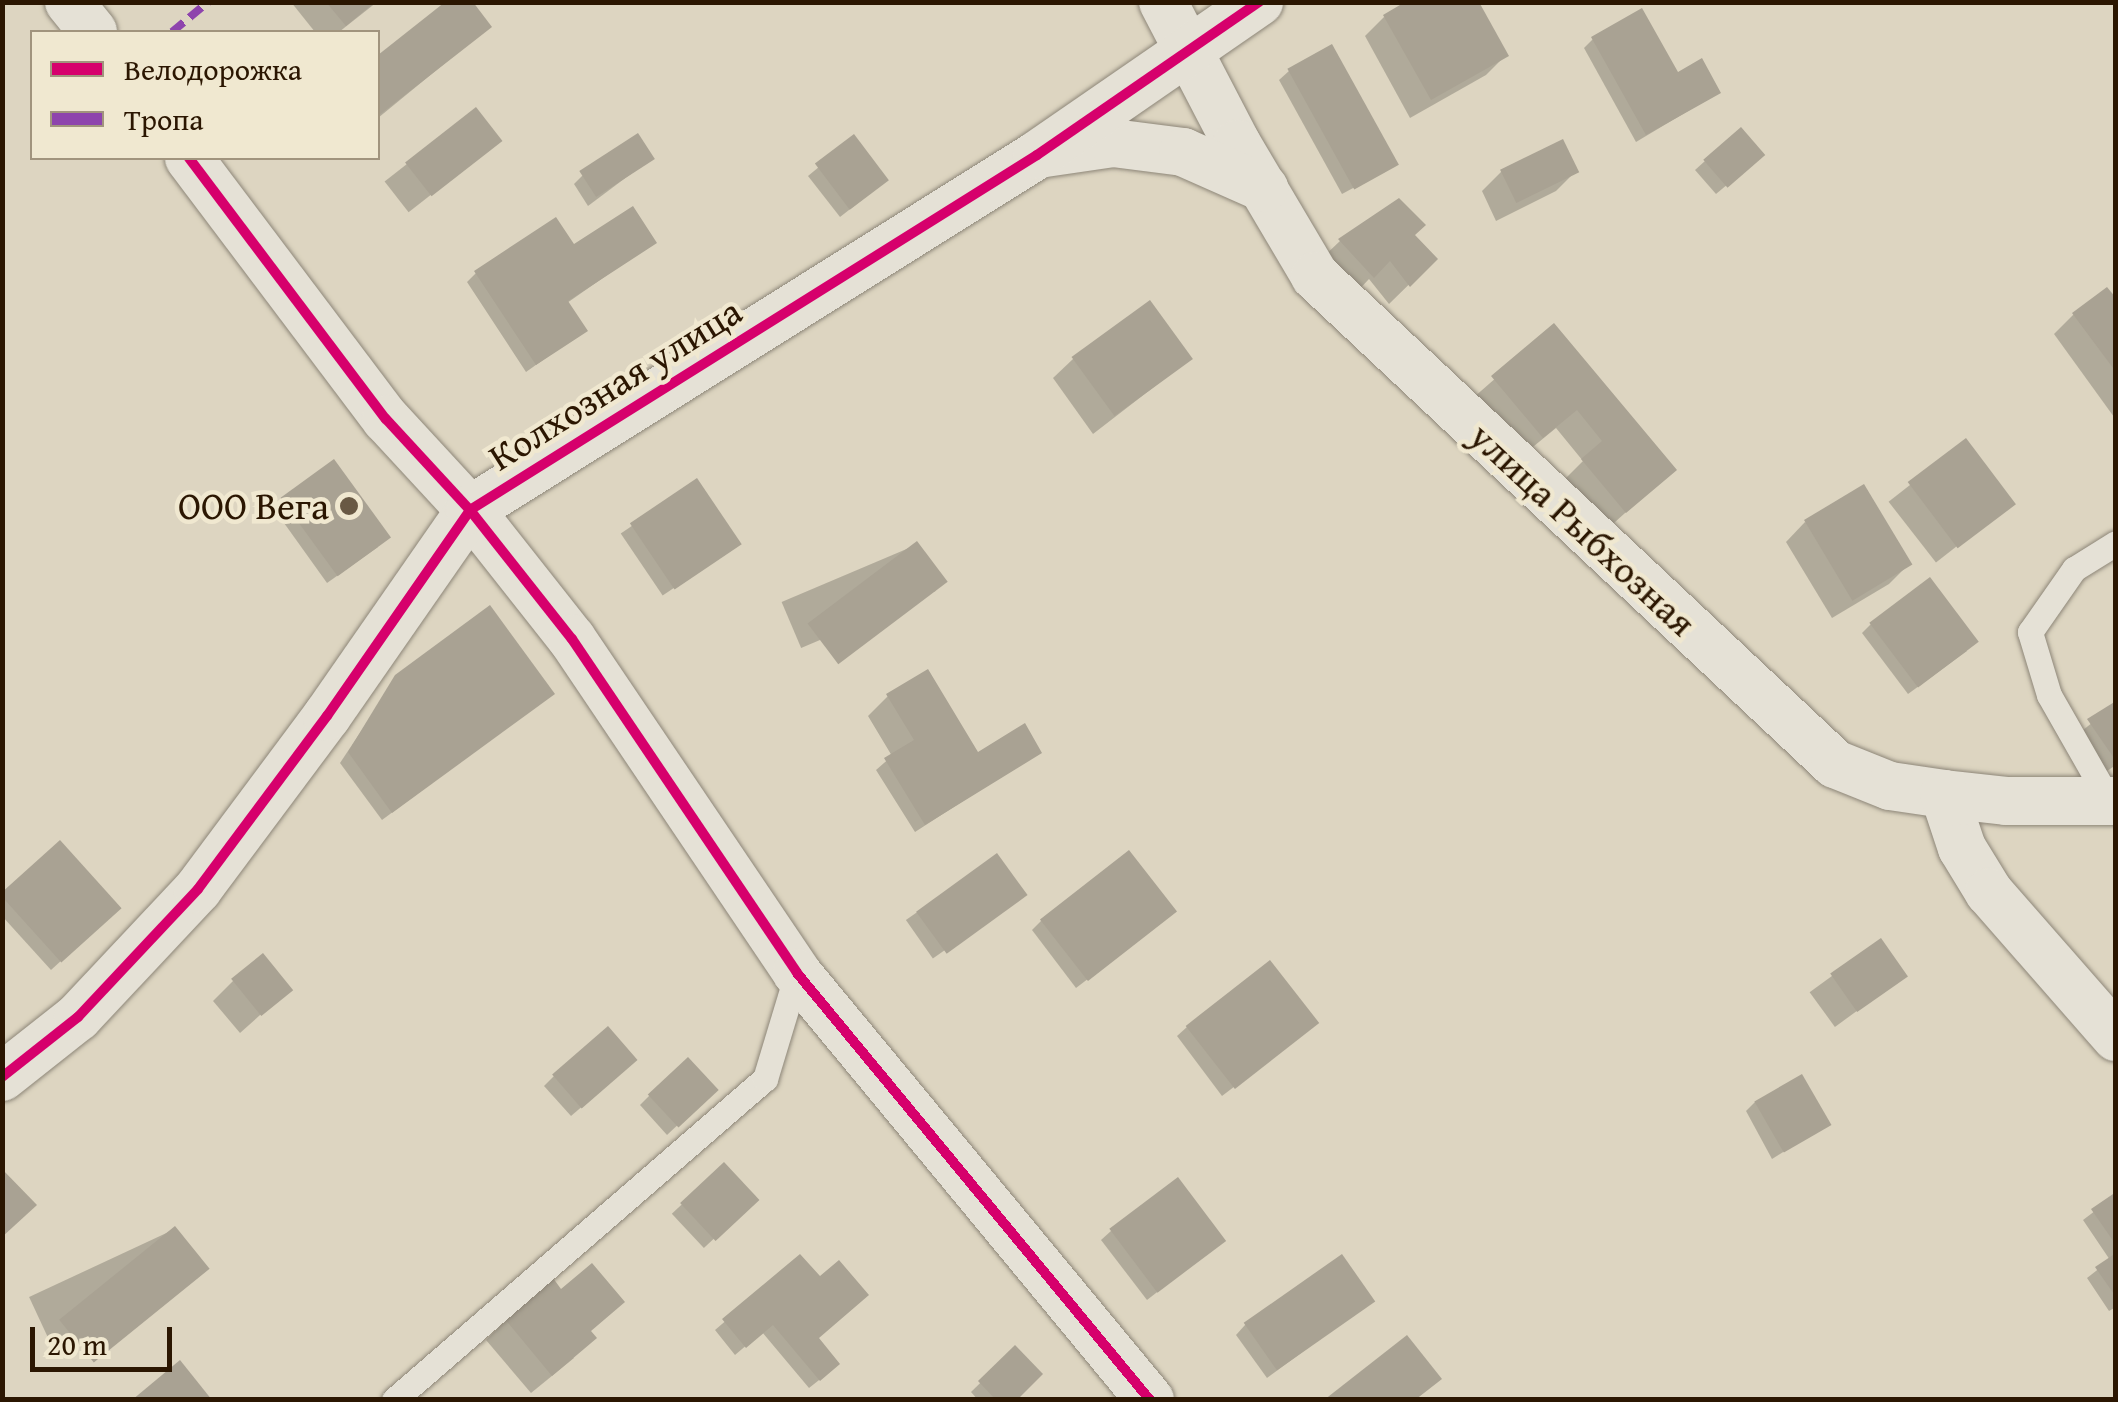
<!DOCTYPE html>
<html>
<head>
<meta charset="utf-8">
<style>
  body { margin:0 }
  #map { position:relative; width:2118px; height:1402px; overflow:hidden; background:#ddd5c1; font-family:"Gentium Book Plus",serif }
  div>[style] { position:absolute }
  .shadow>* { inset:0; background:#0003; transform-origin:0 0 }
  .building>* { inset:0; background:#a9a293; transform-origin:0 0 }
  .roads { filter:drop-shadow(0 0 2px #8d8678) drop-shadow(0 0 2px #8d8678) }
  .service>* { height:25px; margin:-12.5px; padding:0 12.5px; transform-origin:12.5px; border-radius:12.5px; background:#e5e1d6 }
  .minor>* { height:48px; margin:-24px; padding:0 24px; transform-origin:24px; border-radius:24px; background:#e5e1d6 }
  .quiet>* { height:8px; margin-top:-4px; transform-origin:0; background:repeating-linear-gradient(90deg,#8e44ad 0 15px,transparent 0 23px) }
  .cycleway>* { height:10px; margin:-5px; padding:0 5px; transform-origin:5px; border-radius:5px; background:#d6006c }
  .dots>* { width:28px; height:28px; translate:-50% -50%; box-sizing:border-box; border:5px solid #f0e8d0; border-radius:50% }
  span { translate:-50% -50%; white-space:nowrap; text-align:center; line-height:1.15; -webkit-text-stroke:9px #f0e8d0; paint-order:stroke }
  .street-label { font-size:38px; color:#2b1601 }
  .poi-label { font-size:38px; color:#2b1601 }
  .right { translate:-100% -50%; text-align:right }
  .frame { position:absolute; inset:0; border:5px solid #2b1601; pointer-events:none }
  .legend { position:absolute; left:30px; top:30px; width:350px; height:130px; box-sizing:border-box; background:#f0e8d0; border:2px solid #a1947d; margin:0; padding:12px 18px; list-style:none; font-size:30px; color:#2b1601 }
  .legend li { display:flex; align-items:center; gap:20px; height:50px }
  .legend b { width:50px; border:2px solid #a1947d }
  .scale { position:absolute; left:30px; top:1327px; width:142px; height:45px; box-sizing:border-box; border:5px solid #2b1601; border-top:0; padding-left:12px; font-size:30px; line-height:35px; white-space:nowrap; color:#2b1601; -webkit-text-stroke:8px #f0e8d0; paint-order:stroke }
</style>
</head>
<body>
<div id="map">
  <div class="shadow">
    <div style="clip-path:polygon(291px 2px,377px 2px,339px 32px,315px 32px)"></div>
    <div style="clip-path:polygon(449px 2px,489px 27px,378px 118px,378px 58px)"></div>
    <div style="clip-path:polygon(1384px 17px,1506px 55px,1486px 75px,1410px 118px,1365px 36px)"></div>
    <div style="clip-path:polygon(1593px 39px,1677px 75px,1718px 93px,1636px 142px,1584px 48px)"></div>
    <div style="clip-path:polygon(1289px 71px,1396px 165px,1342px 194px,1279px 80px)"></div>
    <div style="left:476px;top:110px;width:39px;height:116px;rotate:52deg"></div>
    <div style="clip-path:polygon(854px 138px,876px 189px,840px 217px,808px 176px)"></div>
    <div style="clip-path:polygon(652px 158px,588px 206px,574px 184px,583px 175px)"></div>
    <div style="clip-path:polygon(1705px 161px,1752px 164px,1716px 194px,1695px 170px)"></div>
    <div style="clip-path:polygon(1502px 171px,1576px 171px,1556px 191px,1496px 221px,1482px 191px)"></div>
    <div style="clip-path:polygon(1412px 235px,1435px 259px,1389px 304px,1369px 279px,1353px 296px,1320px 260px,1340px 241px)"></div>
    <div style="clip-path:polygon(653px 243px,567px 303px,585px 330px,526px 372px,467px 282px,476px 273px,573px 248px)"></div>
    <div style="clip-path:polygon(2116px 303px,2116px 416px,2114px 417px,2054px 334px,2074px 314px)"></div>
    <div style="clip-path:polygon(1554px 327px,1673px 470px,1605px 531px,1563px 481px,1583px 461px,1556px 428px,1522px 456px,1473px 398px)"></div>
    <div style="clip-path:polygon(1073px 359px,1190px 359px,1093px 434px,1053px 378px)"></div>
    <div style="left:1965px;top:442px;width:77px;height:97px;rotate:52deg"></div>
    <div style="left:697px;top:482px;width:75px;height:92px;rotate:56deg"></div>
    <div style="clip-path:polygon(283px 500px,378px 547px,327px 583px,274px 509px)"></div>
    <div style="clip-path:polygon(1805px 522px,1909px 564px,1889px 584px,1832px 618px,1786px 542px)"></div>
    <div style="left:916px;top:545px;width:50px;height:146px;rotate:67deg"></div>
    <div style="clip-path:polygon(1871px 624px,1967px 651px,1908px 694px,1862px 633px)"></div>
    <div style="clip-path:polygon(397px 677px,552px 694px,382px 820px,340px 763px)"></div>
    <div style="clip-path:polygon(888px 696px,977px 755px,1039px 752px,915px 832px,876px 770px,892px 756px,868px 716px)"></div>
    <div style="clip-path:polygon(2116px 704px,2116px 765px,2095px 779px,2069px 741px)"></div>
    <div style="clip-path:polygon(60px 844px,109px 917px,51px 970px,2px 916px,2px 896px)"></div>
    <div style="left:996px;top:857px;width:47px;height:110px;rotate:55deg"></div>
    <div style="clip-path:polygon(1165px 920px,1076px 988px,1032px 930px,1041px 921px)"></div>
    <div style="left:1880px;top:941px;width:43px;height:87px;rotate:54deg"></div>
    <div style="clip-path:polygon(233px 981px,289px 989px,240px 1033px,213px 1001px)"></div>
    <div style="clip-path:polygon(1187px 1027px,1306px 1032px,1222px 1096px,1177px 1036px)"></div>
    <div style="clip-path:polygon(626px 1069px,571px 1116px,544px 1086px,554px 1076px)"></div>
    <div style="clip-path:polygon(715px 1090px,667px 1135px,640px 1105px,649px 1096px)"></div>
    <div style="clip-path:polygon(1755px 1102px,1828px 1124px,1772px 1159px,1746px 1111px)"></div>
    <div style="left:723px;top:1166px;width:47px;height:70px;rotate:47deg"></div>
    <div style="clip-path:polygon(2116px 1195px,2116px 1307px,2109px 1311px,2087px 1278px,2110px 1260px,2083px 1220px)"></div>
    <div style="left:175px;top:1229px;width:54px;height:161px;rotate:65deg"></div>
    <div style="clip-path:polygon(1111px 1231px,1223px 1241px,1147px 1300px,1101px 1240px)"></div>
    <div style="clip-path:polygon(800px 1257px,816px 1339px,828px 1373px,809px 1388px,762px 1332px,735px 1355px,715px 1330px)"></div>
    <div style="clip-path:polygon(1372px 1301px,1267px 1378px,1236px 1335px,1245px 1325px)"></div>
    <div style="clip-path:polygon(506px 1320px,574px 1358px,531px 1393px,486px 1340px)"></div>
    <div style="clip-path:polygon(1015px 1349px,1014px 1400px,978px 1400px,971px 1392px)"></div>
  </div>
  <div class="building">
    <div style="clip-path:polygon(326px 2px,375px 2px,346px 26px)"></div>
    <div style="clip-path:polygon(445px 2px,473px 2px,492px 27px,378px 116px,378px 55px)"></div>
    <div style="clip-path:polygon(1405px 2px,1479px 2px,1509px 56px,1431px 100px,1383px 15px)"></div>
    <div style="clip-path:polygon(1642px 8px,1678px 72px,1702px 58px,1721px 93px,1646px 135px,1591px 37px)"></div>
    <div style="left:1332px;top:44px;width:138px;height:51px;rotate:61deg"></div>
    <div style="left:476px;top:107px;width:43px;height:90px;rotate:52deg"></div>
    <div style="left:1741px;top:127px;width:37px;height:50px;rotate:49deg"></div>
    <div style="left:638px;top:133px;width:31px;height:70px;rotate:57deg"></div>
    <div style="left:854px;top:134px;width:58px;height:49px;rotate:53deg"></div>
    <div style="left:1563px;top:139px;width:37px;height:70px;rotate:64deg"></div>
    <div style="clip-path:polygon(1399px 198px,1426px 225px,1415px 235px,1438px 259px,1410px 287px,1390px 261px,1374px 278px,1338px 239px)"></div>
    <div style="clip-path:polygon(633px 206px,657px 243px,568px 301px,588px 331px,536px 365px,474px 271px,556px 217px,574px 244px)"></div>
    <div style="clip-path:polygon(2107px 287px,2116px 298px,2116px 372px,2072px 313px)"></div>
    <div style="left:1150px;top:300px;width:73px;height:97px;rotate:54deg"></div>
    <div style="clip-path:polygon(1554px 323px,1677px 470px,1626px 513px,1581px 459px,1602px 441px,1577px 410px,1543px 438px,1491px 376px)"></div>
    <div style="left:1966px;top:438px;width:83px;height:73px;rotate:53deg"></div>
    <div style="left:334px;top:459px;width:97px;height:66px;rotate:54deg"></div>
    <div style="left:697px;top:478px;width:80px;height:81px;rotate:56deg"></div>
    <div style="left:1864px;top:484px;width:94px;height:70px;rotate:59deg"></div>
    <div style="left:917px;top:541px;width:51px;height:137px;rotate:53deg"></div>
    <div style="left:1930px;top:577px;width:81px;height:76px;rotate:53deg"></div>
    <div style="clip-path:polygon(490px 605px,555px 694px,392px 813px,348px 752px,395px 675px)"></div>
    <div style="clip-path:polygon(928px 669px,978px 752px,1025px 723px,1042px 753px,925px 825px,884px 758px,914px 740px,886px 694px)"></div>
    <div style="clip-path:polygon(2116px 701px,2116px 761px,2087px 719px)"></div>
    <div style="left:60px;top:840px;width:92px;height:81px;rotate:48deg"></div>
    <div style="left:1129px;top:850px;width:78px;height:113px;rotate:52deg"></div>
    <div style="left:997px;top:853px;width:52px;height:100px;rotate:54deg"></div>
    <div style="left:1881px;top:938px;width:47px;height:62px;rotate:55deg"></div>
    <div style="left:263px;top:953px;width:48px;height:41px;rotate:51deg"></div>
    <div style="left:1270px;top:960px;width:80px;height:107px;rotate:52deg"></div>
    <div style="left:608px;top:1026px;width:45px;height:74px;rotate:49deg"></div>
    <div style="left:688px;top:1057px;width:45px;height:55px;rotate:47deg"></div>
    <div style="left:1802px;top:1074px;width:59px;height:55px;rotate:60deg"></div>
    <div style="left:724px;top:1162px;width:52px;height:60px;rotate:47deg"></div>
    <div style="clip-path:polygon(2px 1169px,37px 1205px,2px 1237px)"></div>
    <div style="left:1178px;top:1177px;width:80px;height:86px;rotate:53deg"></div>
    <div style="clip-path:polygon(2116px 1192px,2116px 1245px,2091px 1209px)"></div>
    <div style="left:175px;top:1226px;width:55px;height:149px;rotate:51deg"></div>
    <div style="clip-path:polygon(2116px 1253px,2116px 1297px,2095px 1267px)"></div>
    <div style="clip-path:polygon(800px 1254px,820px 1276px,839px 1260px,869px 1295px,819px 1338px,840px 1364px,820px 1381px,773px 1325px,746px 1348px,722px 1319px)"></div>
    <div style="left:1342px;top:1254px;width:58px;height:120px;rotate:55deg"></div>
    <div style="clip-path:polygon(592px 1263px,625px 1302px,591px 1331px,597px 1338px,552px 1376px,504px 1318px,553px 1278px,561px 1289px)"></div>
    <div style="clip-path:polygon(1407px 1335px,1442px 1379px,1415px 1400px,1324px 1400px)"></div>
    <div style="clip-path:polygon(1015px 1345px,1043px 1374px,1017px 1400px,996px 1400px,978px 1381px)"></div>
    <div style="clip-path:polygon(180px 1360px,212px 1400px,132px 1400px)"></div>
  </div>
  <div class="roads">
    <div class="service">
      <div style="left:2110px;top:802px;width:123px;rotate:-119.7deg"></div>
      <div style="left:2049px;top:695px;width:66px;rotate:-106.8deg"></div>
      <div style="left:2030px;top:632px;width:77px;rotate:-55.1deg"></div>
      <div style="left:2074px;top:569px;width:49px;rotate:-31.8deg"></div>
      <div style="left:394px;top:1400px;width:491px;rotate:-40.9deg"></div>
      <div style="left:765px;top:1079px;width:111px;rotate:-73.2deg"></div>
    </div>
    <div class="minor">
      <div style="left:69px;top:2px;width:38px;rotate:51deg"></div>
      <div style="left:1163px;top:2px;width:160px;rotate:62.5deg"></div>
      <div style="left:1237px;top:144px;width:153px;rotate:59.4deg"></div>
      <div style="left:1315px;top:276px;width:713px;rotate:43.18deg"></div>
      <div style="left:1835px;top:764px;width:59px;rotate:21.8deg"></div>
      <div style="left:1890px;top:786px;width:55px;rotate:8.4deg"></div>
      <div style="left:1944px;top:794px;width:62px;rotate:6.4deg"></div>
      <div style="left:2006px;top:801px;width:110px"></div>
      <div style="left:1045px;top:153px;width:69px;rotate:-8.4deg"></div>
      <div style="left:1113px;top:143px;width:71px;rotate:7.3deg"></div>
      <div style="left:1183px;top:152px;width:89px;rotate:24deg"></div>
      <div style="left:189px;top:158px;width:327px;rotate:53deg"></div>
      <div style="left:386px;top:419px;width:124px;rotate:47.3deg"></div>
      <div style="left:470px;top:510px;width:164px;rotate:51.7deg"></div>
      <div style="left:572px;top:639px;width:403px;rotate:56deg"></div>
      <div style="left:797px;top:973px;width:554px;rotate:50.42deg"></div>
      <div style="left:1944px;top:794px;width:57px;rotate:71.6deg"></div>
      <div style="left:1962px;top:848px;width:52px;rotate:58.5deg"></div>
      <div style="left:1989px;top:892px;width:193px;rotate:48.8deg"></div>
      <div style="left:2px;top:1077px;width:97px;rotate:-38.3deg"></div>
      <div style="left:78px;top:1017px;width:175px;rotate:-46.8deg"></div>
      <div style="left:198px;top:889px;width:216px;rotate:-53.3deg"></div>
      <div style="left:327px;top:716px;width:251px;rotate:-55.2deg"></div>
      <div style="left:470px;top:510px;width:669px;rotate:-32.05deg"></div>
      <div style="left:1037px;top:155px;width:270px;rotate:-34.6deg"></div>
    </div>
  </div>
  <div class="quiet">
    <div style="left:172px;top:32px;width:47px;rotate:-39.8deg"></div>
  </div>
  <div class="cycleway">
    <div style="left:189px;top:158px;width:327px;rotate:53deg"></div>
    <div style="left:386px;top:419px;width:124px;rotate:47.3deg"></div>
    <div style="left:470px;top:510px;width:164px;rotate:51.7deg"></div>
    <div style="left:572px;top:639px;width:403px;rotate:56deg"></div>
    <div style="left:797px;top:973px;width:554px;rotate:50.42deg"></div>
    <div style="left:2px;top:1077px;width:97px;rotate:-38.3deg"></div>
    <div style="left:78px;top:1017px;width:175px;rotate:-46.8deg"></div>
    <div style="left:198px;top:889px;width:216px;rotate:-53.3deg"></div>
    <div style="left:327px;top:716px;width:251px;rotate:-55.2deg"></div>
    <div style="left:470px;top:510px;width:669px;rotate:-32.05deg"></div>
    <div style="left:1037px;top:155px;width:270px;rotate:-34.6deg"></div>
  </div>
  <div class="dots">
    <div style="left:349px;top:506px;background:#695944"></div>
  </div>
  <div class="street-label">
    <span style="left:615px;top:384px;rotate:-32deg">Колхозная улица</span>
    <span style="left:1583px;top:529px;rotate:43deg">улица Рыбхозная</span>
  </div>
  <div class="poi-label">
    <span class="right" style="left:329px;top:506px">ООО Вега</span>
  </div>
  <div class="frame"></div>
  <ul class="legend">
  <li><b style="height:12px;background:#d6006c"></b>Велодорожка</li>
  <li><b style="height:12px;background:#8e44ad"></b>Тропа</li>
  </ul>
  <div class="scale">20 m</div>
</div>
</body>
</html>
